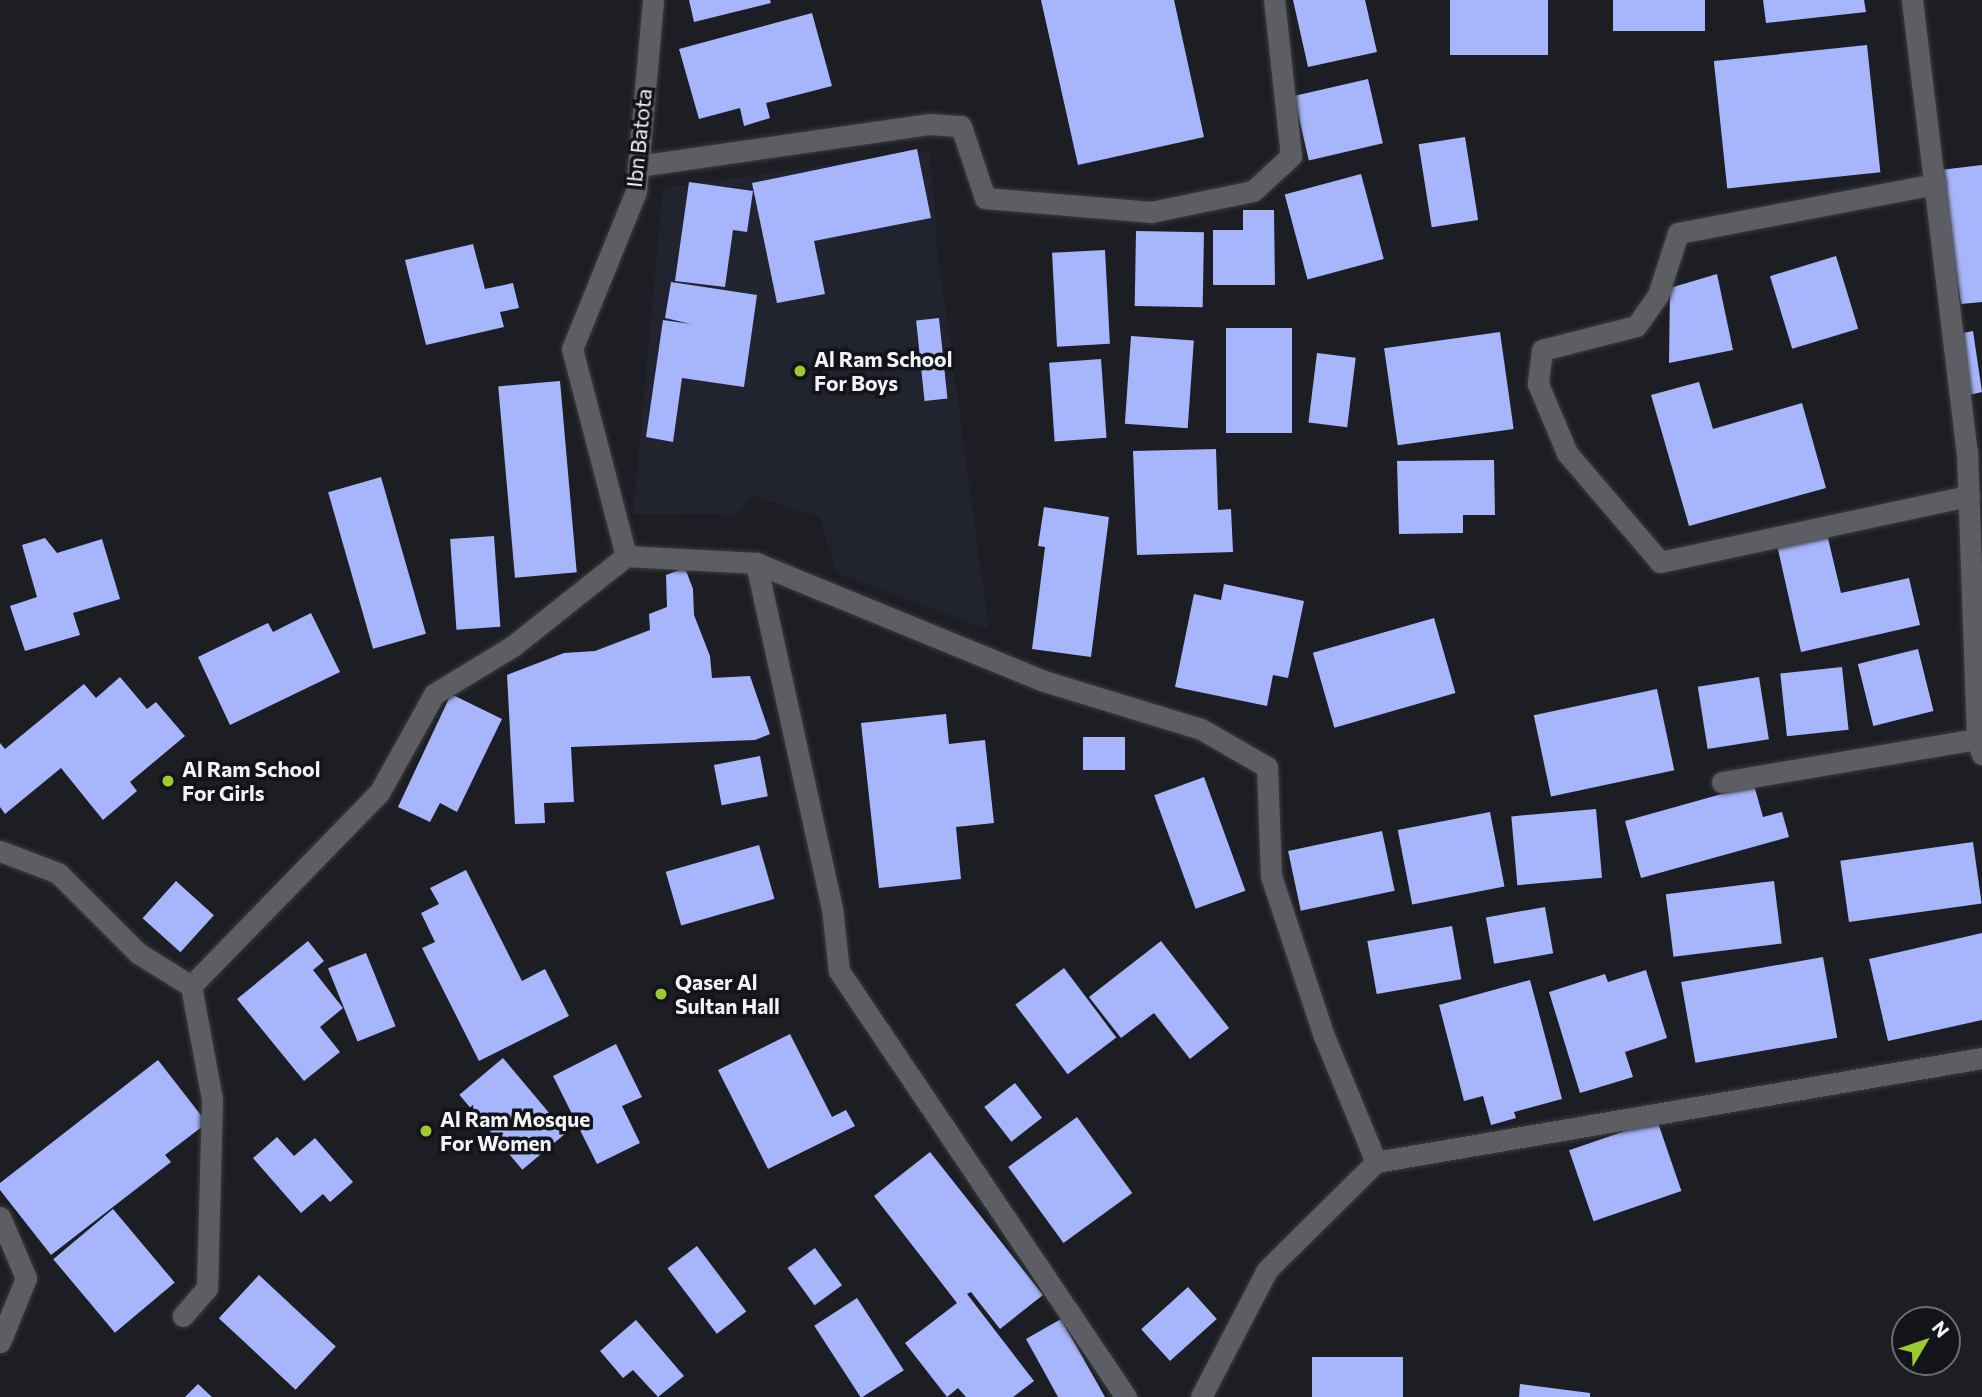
<!DOCTYPE html>
<html>
<head>
<meta charset="utf-8">
<style>
  body { margin:0 }
  #map { position:relative; width:1982px; height:1397px; overflow:hidden; background:#1c1e23; font-family:Commissioner,sans-serif }
  div>[style] { position:absolute }
  .built>* { inset:0; background:#21232e }
  .building>* { inset:0; background:#a7b5fc; transform-origin:0 0 }
  .roads { filter:drop-shadow(0 0 2px #3b3c3f) drop-shadow(0 0 2px #3b3c3f) }
  .street>* { height:21px; margin:-10.5px; padding:0 10.5px; transform-origin:10.5px; border-radius:10.5px; background:#5d5e64 }
  .dots>* { width:19px; height:19px; translate:-50% -50%; box-sizing:border-box; border:4px solid #131419; border-radius:50% }
  span { translate:-50% -50%; white-space:nowrap; text-align:center; line-height:1.15; -webkit-text-stroke:7px #131419; paint-order:stroke }
  .street-label { font-size:21px; color:#f2f3f6 }
  .poi-label { font-size:21px; color:#f2f3f6; font-weight:700 }
  .left { translate:0 -50%; text-align:left }
  .north { position:absolute; left:1891px; top:1306px; width:70px; height:70px; box-sizing:border-box; background:#131419; border:2px solid #6c6d71; border-radius:50%; rotate:51deg; font-size:19px; font-weight:700; line-height:28px; text-align:center; color:#f2f3f6 }
  .north::after { content:''; display:block; margin:auto; width:24px; height:32px; background:#9dca30; clip-path:polygon(50% 0,100% 100%,50% 72%,0 100%) }
</style>
</head>
<body>
<div id="map">
  <div class="built">
    <div style="clip-path:polygon(930px 150px,937px 247px,989px 630px,837px 573px,819px 517px,752px 496px,736px 515px,633px 514px,663px 188px)"></div>
  </div>
  <div class="building">
    <div style="clip-path:polygon(689px 0,770px 0,771px 3px,694px 22px)"></div>
    <div style="clip-path:polygon(1041px 0,1174px 0,1204px 137px,1078px 165px)"></div>
    <div style="clip-path:polygon(1293px 0,1365px 0,1377px 52px,1308px 67px)"></div>
    <div style="left:1450px;top:0;width:98px;height:55px"></div>
    <div style="left:1613px;top:0;width:92px;height:31px"></div>
    <div style="clip-path:polygon(1763px 0,1864px 0,1866px 12px,1766px 23px)"></div>
    <div style="clip-path:polygon(812px 13px,832px 86px,766px 103px,770px 118px,744px 126px,740px 108px,699px 119px,679px 49px)"></div>
    <div style="left:1867px;top:45px;width:128px;height:154px;rotate:84deg"></div>
    <div style="left:1368px;top:79px;width:66px;height:76px;rotate:77deg"></div>
    <div style="left:1465px;top:137px;width:84px;height:47px;rotate:81deg"></div>
    <div style="clip-path:polygon(917px 149px,931px 218px,814px 241px,825px 294px,777px 303px,752px 183px)"></div>
    <div style="clip-path:polygon(1982px 165px,1982px 302px,1961px 304px,1940px 170px)"></div>
    <div style="left:1361px;top:174px;width:88px;height:79px;rotate:75deg"></div>
    <div style="clip-path:polygon(689px 182px,753px 191px,747px 232px,733px 230px,725px 287px,675px 281px)"></div>
    <div style="clip-path:polygon(1243px 210px,1274px 210px,1275px 285px,1213px 285px,1213px 230px,1243px 230px)"></div>
    <div style="left:1136px;top:231px;width:68px;height:75px;rotate:1deg"></div>
    <div style="clip-path:polygon(473px 244px,485px 289px,513px 283px,519px 308px,500px 312px,504px 327px,426px 345px,405px 260px)"></div>
    <div style="left:1105px;top:250px;width:94px;height:53px;rotate:87deg"></div>
    <div style="left:1836px;top:256px;width:76px;height:69px;rotate:73deg"></div>
    <div style="clip-path:polygon(1717px 274px,1733px 350px,1669px 363px,1670px 288px)"></div>
    <div style="clip-path:polygon(671px 282px,757px 295px,744px 387px,682px 378px,673px 442px,646px 437px,663px 320px,691px 324px,665px 318px)"></div>
    <div style="left:939px;top:318px;width:81px;height:23px;rotate:84deg"></div>
    <div style="left:1226px;top:328px;width:66px;height:105px"></div>
    <div style="clip-path:polygon(1973px 331px,1982px 392px,1969px 395px,1958px 334px)"></div>
    <div style="left:1500px;top:332px;width:98px;height:117px;rotate:82deg"></div>
    <div style="left:1131px;top:336px;width:63px;height:88px;rotate:4deg"></div>
    <div style="left:1317px;top:353px;width:39px;height:70px;rotate:7deg"></div>
    <div style="left:1101px;top:359px;width:79px;height:52px;rotate:86deg"></div>
    <div style="left:560px;top:381px;width:192px;height:62px;rotate:85deg"></div>
    <div style="clip-path:polygon(1699px 382px,1713px 429px,1802px 403px,1826px 488px,1689px 526px,1651px 395px)"></div>
    <div style="clip-path:polygon(1216px 449px,1218px 510px,1231px 509px,1233px 552px,1137px 555px,1133px 451px)"></div>
    <div style="clip-path:polygon(1494px 460px,1495px 515px,1463px 515px,1463px 533px,1399px 534px,1397px 461px)"></div>
    <div style="left:381px;top:477px;width:163px;height:55px;rotate:74deg"></div>
    <div style="clip-path:polygon(1044px 507px,1109px 517px,1091px 657px,1032px 649px,1045px 547px,1038px 546px)"></div>
    <div style="clip-path:polygon(1827px 534px,1841px 593px,1909px 578px,1920px 625px,1801px 652px,1777px 545px)"></div>
    <div style="left:494px;top:536px;width:91px;height:44px;rotate:86deg"></div>
    <div style="clip-path:polygon(45px 538px,57px 553px,102px 539px,120px 599px,73px 613px,80px 635px,25px 651px,10px 606px,37px 597px,22px 545px)"></div>
    <div style="clip-path:polygon(685px 568px,693px 589px,694px 615px,710px 656px,712px 678px,750px 676px,770px 734px,755px 740px,571px 747px,574px 802px,544px 803px,545px 823px,515px 824px,507px 675px,564px 653px,595px 651px,650px 630px,649px 614px,667px 607px,666px 575px)"></div>
    <div style="clip-path:polygon(1224px 584px,1304px 601px,1288px 678px,1273px 675px,1267px 706px,1175px 687px,1194px 594px,1221px 600px)"></div>
    <div style="clip-path:polygon(311px 613px,340px 672px,230px 725px,198px 657px,268px 623px,273px 632px)"></div>
    <div style="left:1434px;top:618px;width:78px;height:126px;rotate:74deg"></div>
    <div style="left:1918px;top:649px;width:64px;height:62px;rotate:76deg"></div>
    <div style="left:1842px;top:667px;width:63px;height:62px;rotate:84deg"></div>
    <div style="clip-path:polygon(120px 677px,147px 709px,156px 702px,185px 736px,130px 782px,137px 791px,103px 820px,61px 768px,5px 814px,0 807px,0 743px,5px 749px,84px 684px,96px 698px)"></div>
    <div style="left:1759px;top:677px;width:63px;height:62px;rotate:81deg"></div>
    <div style="left:1657px;top:689px;width:83px;height:126px;rotate:78deg"></div>
    <div style="clip-path:polygon(451px 694px,502px 719px,457px 812px,440px 803px,430px 822px,398px 807px)"></div>
    <div style="clip-path:polygon(946px 714px,949px 744px,985px 740px,994px 823px,956px 827px,961px 879px,879px 888px,861px 723px)"></div>
    <div style="left:1083px;top:737px;width:42px;height:33px"></div>
    <div style="left:760px;top:756px;width:41px;height:47px;rotate:79deg"></div>
    <div style="left:1204px;top:777px;width:121px;height:53px;rotate:70deg"></div>
    <div style="clip-path:polygon(1754px 785px,1763px 817px,1782px 812px,1789px 837px,1641px 878px,1625px 821px)"></div>
    <div style="left:1596px;top:809px;width:69px;height:85px;rotate:85deg"></div>
    <div style="left:1490px;top:812px;width:76px;height:94px;rotate:79deg"></div>
    <div style="left:1382px;top:831px;width:61px;height:96px;rotate:78deg"></div>
    <div style="left:1973px;top:842px;width:62px;height:134px;rotate:82deg"></div>
    <div style="left:759px;top:845px;width:56px;height:97px;rotate:74deg"></div>
    <div style="clip-path:polygon(466px 870px,522px 981px,545px 969px,569px 1016px,479px 1061px,422px 948px,435px 942px,421px 913px,439px 904px,430px 888px)"></div>
    <div style="left:176px;top:881px;width:51px;height:50px;rotate:42deg"></div>
    <div style="left:1774px;top:881px;width:63px;height:109px;rotate:83deg"></div>
    <div style="left:1545px;top:907px;width:47px;height:60px;rotate:80deg"></div>
    <div style="left:1452px;top:926px;width:54px;height:86px;rotate:80deg"></div>
    <div style="clip-path:polygon(1982px 933px,1982px 1020px,1888px 1041px,1869px 959px)"></div>
    <div style="clip-path:polygon(308px 941px,324px 961px,313px 970px,343px 1008px,320px 1027px,340px 1052px,304px 1081px,237px 999px)"></div>
    <div style="clip-path:polygon(1161px 941px,1229px 1028px,1190px 1059px,1154px 1013px,1121px 1038px,1089px 997px)"></div>
    <div style="left:366px;top:953px;width:79px;height:41px;rotate:68deg"></div>
    <div style="left:1823px;top:957px;width:82px;height:144px;rotate:80deg"></div>
    <div style="left:1064px;top:968px;width:87px;height:61px;rotate:53deg"></div>
    <div style="clip-path:polygon(1646px 970px,1667px 1038px,1625px 1052px,1633px 1077px,1580px 1093px,1549px 992px,1605px 974px,1608px 982px)"></div>
    <div style="clip-path:polygon(1530px 980px,1562px 1099px,1514px 1112px,1516px 1118px,1491px 1125px,1483px 1096px,1464px 1101px,1439px 1005px)"></div>
    <div style="clip-path:polygon(790px 1034px,832px 1117px,846px 1110px,855px 1126px,768px 1169px,718px 1070px)"></div>
    <div style="clip-path:polygon(616px 1044px,642px 1097px,622px 1106px,640px 1143px,597px 1164px,553px 1076px)"></div>
    <div style="left:503px;top:1058px;width:98px;height:57px;rotate:50deg"></div>
    <div style="clip-path:polygon(158px 1060px,207px 1123px,165px 1155px,171px 1162px,51px 1255px,0 1190px,0 1183px)"></div>
    <div style="left:1015px;top:1083px;width:44px;height:39px;rotate:52deg"></div>
    <div style="left:1077px;top:1117px;width:94px;height:85px;rotate:54deg"></div>
    <div style="left:1657px;top:1120px;width:75px;height:93px;rotate:71deg"></div>
    <div style="clip-path:polygon(277px 1137px,294px 1156px,315px 1138px,353px 1182px,330px 1202px,323px 1194px,301px 1213px,253px 1158px)"></div>
    <div style="clip-path:polygon(930px 1152px,1043px 1295px,1000px 1329px,971px 1292px,967px 1294px,1034px 1381px,1013px 1397px,966px 1397px,958px 1388px,947px 1397px,905px 1343px,957px 1303px,874px 1196px)"></div>
    <div style="left:113px;top:1209px;width:96px;height:78px;rotate:50deg"></div>
    <div style="left:697px;top:1246px;width:82px;height:37px;rotate:53deg"></div>
    <div style="left:815px;top:1248px;width:46px;height:34px;rotate:54deg"></div>
    <div style="left:259px;top:1275px;width:105px;height:59px;rotate:43deg"></div>
    <div style="left:1188px;top:1287px;width:43px;height:63px;rotate:48deg"></div>
    <div style="left:857px;top:1298px;width:86px;height:51px;rotate:57deg"></div>
    <div style="clip-path:polygon(1061px 1319px,1105px 1397px,1058px 1397px,1026px 1339px)"></div>
    <div style="clip-path:polygon(636px 1320px,684px 1376px,658px 1397px,633px 1370px,623px 1378px,600px 1351px)"></div>
    <div style="left:1312px;top:1357px;width:91px;height:40px"></div>
    <div style="clip-path:polygon(198px 1384px,212px 1397px,185px 1397px)"></div>
    <div style="clip-path:polygon(1520px 1384px,1590px 1393px,1590px 1397px,1519px 1397px)"></div>
  </div>
  <div class="roads">
    <div class="street">
      <div style="left:1912px;top:0;width:455px;rotate:83.1deg"></div>
      <div style="left:1967px;top:452px;width:287px;rotate:88deg"></div>
      <div style="left:1977px;top:739px;width:16px;rotate:72deg"></div>
      <div style="left:638px;top:166px;width:295px;rotate:-8.2deg"></div>
      <div style="left:930px;top:124px;width:31px;rotate:4deg"></div>
      <div style="left:961px;top:126px;width:76px;rotate:71.6deg"></div>
      <div style="left:985px;top:198px;width:167px;rotate:4.8deg"></div>
      <div style="left:1151px;top:212px;width:104px;rotate:-11.6deg"></div>
      <div style="left:1253px;top:191px;width:52px;rotate:-42.6deg"></div>
      <div style="left:1291px;top:156px;width:157px;rotate:-96.2deg"></div>
      <div style="left:1935px;top:184px;width:262px;rotate:169.2deg"></div>
      <div style="left:1678px;top:233px;width:65px;rotate:107.9deg"></div>
      <div style="left:1658px;top:295px;width:38px;rotate:125deg"></div>
      <div style="left:1636px;top:326px;width:97px;rotate:165.7deg"></div>
      <div style="left:1542px;top:350px;width:34px;rotate:97deg"></div>
      <div style="left:1538px;top:384px;width:75px;rotate:67.2deg"></div>
      <div style="left:1567px;top:453px;width:143px;rotate:49.5deg"></div>
      <div style="left:1660px;top:562px;width:316px;rotate:-12.1deg"></div>
      <div style="left:626px;top:556px;width:214px;rotate:-104.6deg"></div>
      <div style="left:572px;top:349px;width:170px;rotate:-67.9deg"></div>
      <div style="left:636px;top:191px;width:192px;rotate:-84.9deg"></div>
      <div style="left:756px;top:563px;width:311px;rotate:22.3deg"></div>
      <div style="left:1044px;top:681px;width:164px;rotate:17deg"></div>
      <div style="left:1201px;top:729px;width:76px;rotate:29.9deg"></div>
      <div style="left:1267px;top:767px;width:109px;rotate:87.9deg"></div>
      <div style="left:1271px;top:876px;width:169px;rotate:71.7deg"></div>
      <div style="left:1324px;top:1036px;width:136px;rotate:67.6deg"></div>
      <div style="left:1376px;top:1162px;width:153px;rotate:135.3deg"></div>
      <div style="left:1267px;top:1270px;width:143px;rotate:117.5deg"></div>
      <div style="left:1722px;top:782px;width:259px;rotate:-9.6deg"></div>
      <div style="left:0;top:851px;width:62px;rotate:20.8deg"></div>
      <div style="left:58px;top:873px;width:113px;rotate:45deg"></div>
      <div style="left:138px;top:953px;width:62px;rotate:31.9deg"></div>
      <div style="left:191px;top:986px;width:115px;rotate:79.5deg"></div>
      <div style="left:212px;top:1099px;width:189px;rotate:91.5deg"></div>
      <div style="left:207px;top:1288px;width:37px;rotate:131deg"></div>
      <div style="left:191px;top:986px;width:269px;rotate:-45.8deg"></div>
      <div style="left:379px;top:793px;width:113px;rotate:-60.9deg"></div>
      <div style="left:434px;top:694px;width:92px;rotate:-31.3deg"></div>
      <div style="left:513px;top:646px;width:144px;rotate:-38.5deg"></div>
      <div style="left:626px;top:556px;width:130px;rotate:3.1deg"></div>
      <div style="left:756px;top:563px;width:353px;rotate:77.6deg"></div>
      <div style="left:832px;top:908px;width:63px;rotate:83.7deg"></div>
      <div style="left:839px;top:971px;width:514px;rotate:56.03deg"></div>
      <div style="left:1376px;top:1162px;width:615px;rotate:-9.74deg"></div>
      <div style="left:0;top:1217px;width:66px;rotate:66.9deg"></div>
      <div style="left:0;top:1342px;width:69px;rotate:-67.9deg"></div>
    </div>
  </div>
  <div class="dots">
    <div style="left:800px;top:371px;background:#9dca30"></div>
    <div style="left:168px;top:781px;background:#9dca30"></div>
    <div style="left:661px;top:994px;background:#9dca30"></div>
    <div style="left:426px;top:1131px;background:#9dca30"></div>
  </div>
  <div class="street-label">
    <span style="left:639px;top:138px;rotate:-84deg">Ibn Batota</span>
  </div>
  <div class="poi-label">
    <span class="left" style="left:814px;top:371px">Al Ram School<br>For Boys</span>
    <span class="left" style="left:182px;top:781px">Al Ram School<br>For Girls</span>
    <span class="left" style="left:675px;top:994px">Qaser Al<br>Sultan Hall</span>
    <span class="left" style="left:440px;top:1131px">Al Ram Mosque<br>For Women</span>
  </div>
  <div class="north">N</div>
</div>
</body>
</html>
